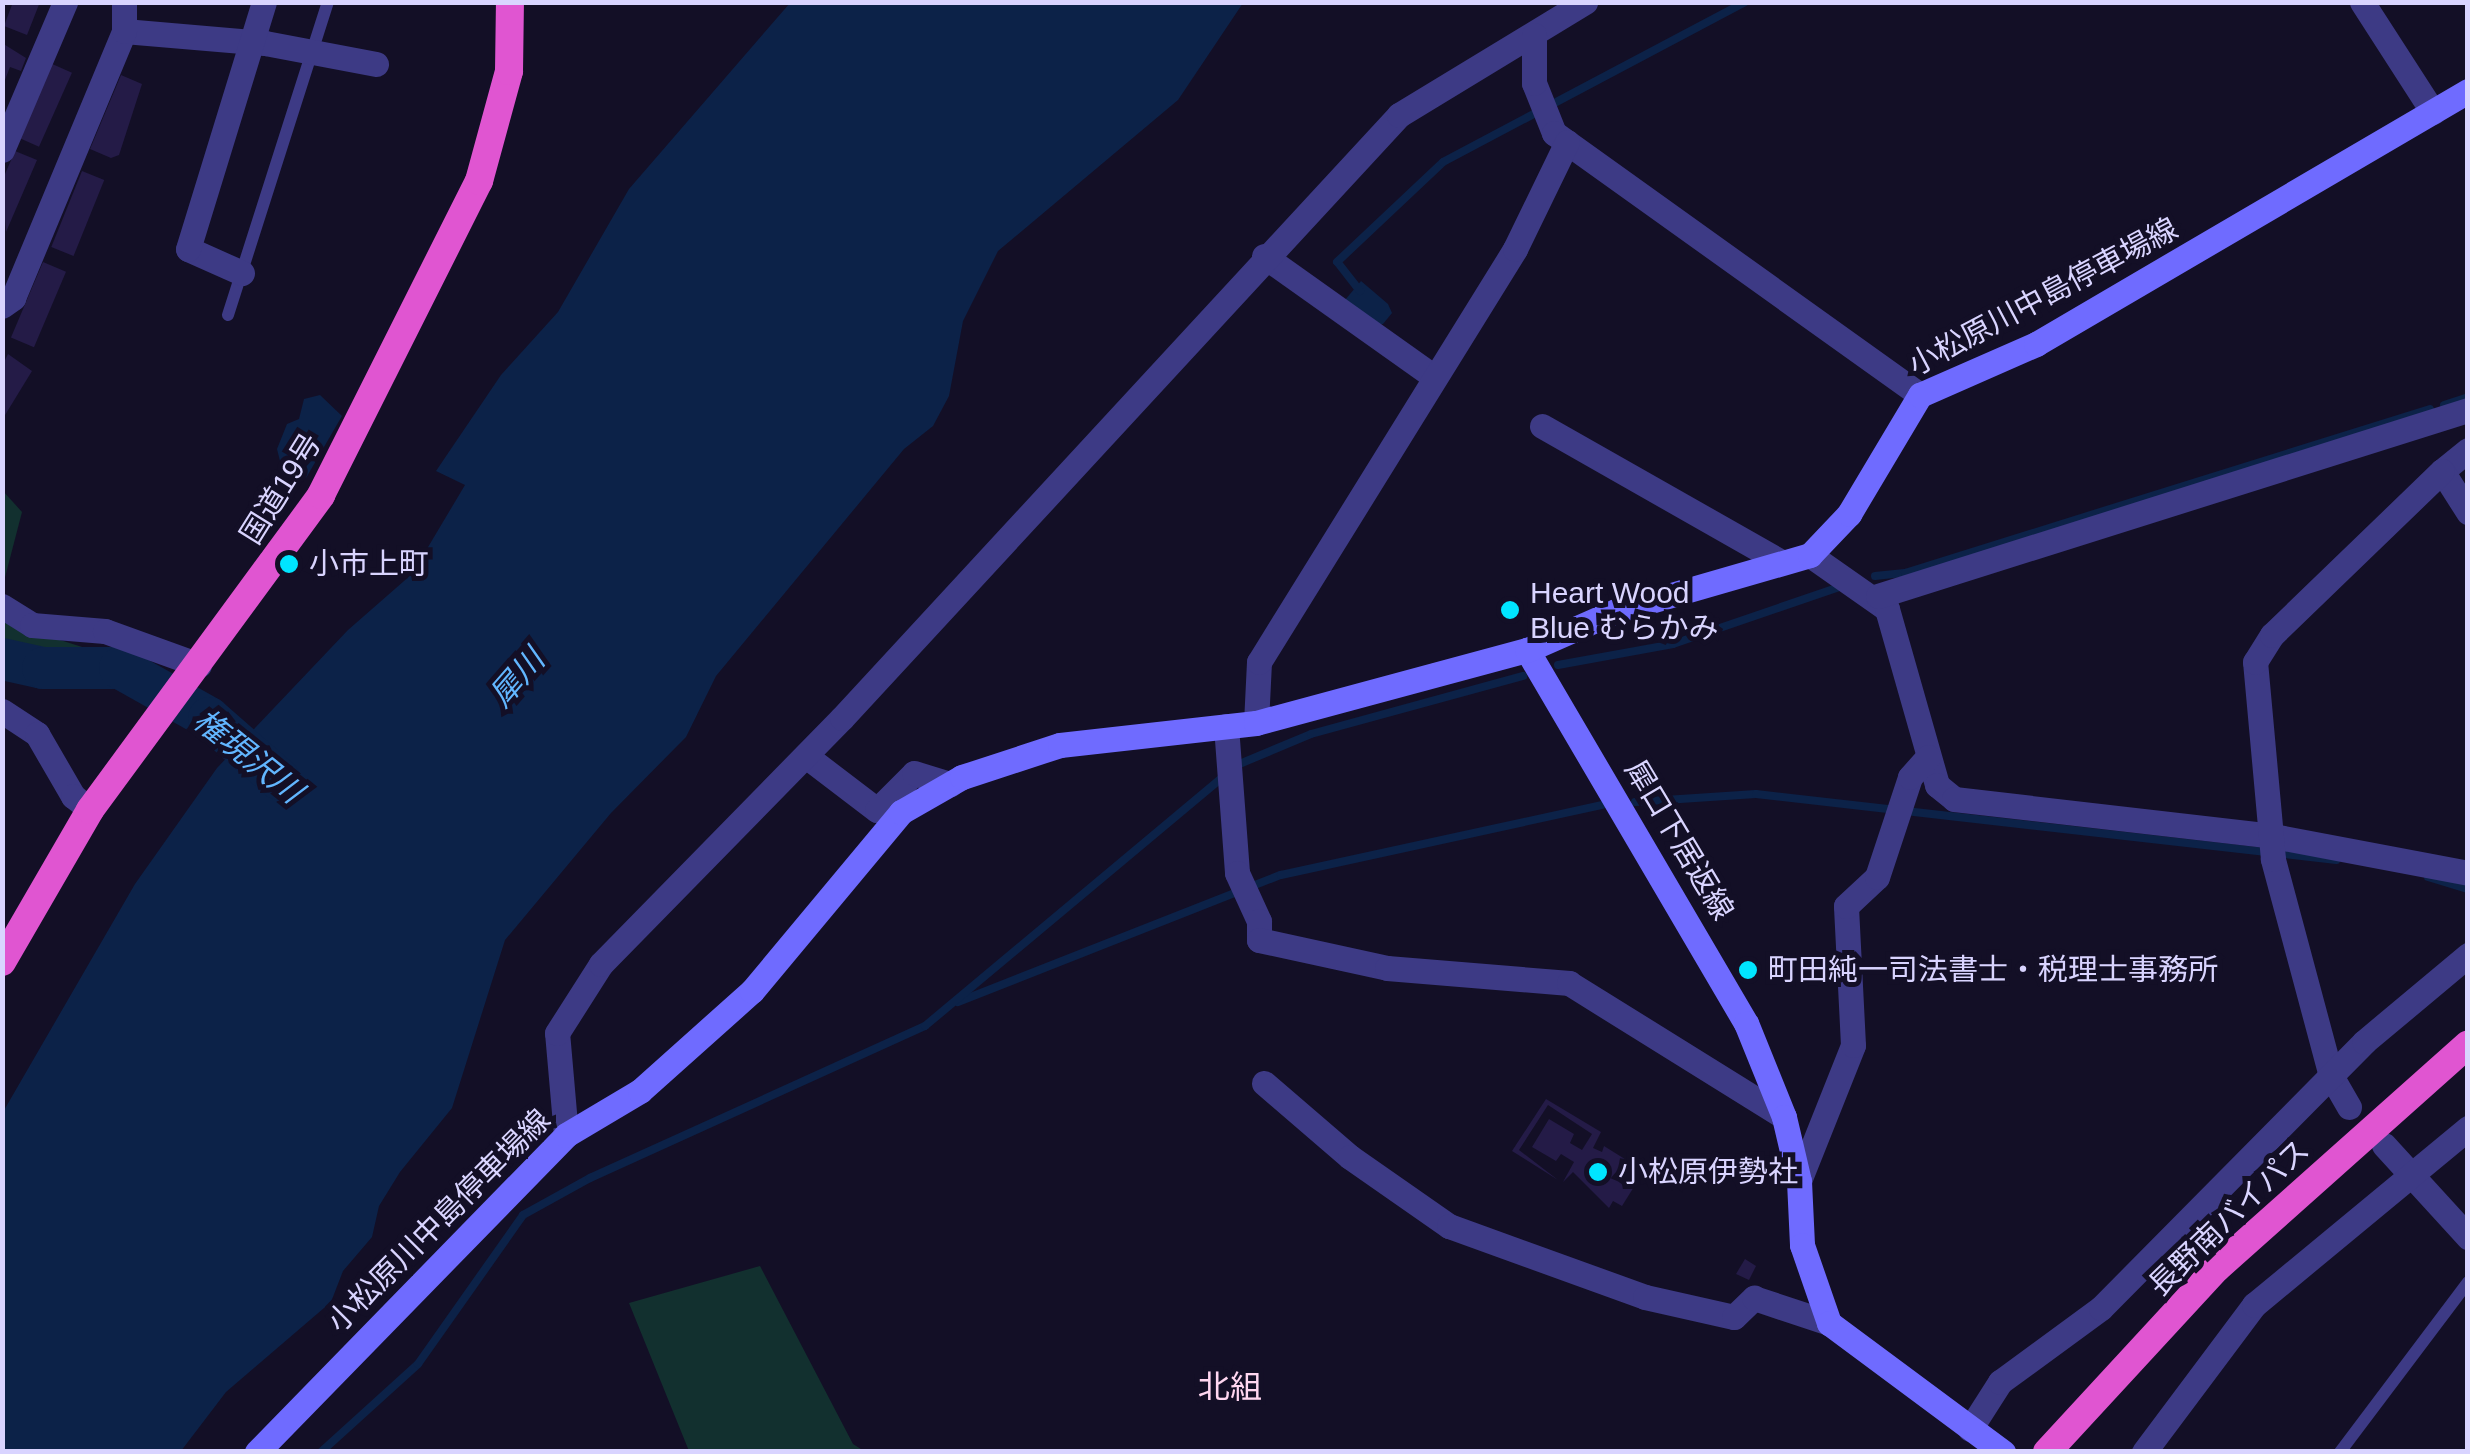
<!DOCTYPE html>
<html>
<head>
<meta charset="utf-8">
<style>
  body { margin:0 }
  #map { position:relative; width:2470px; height:1454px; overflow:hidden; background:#130f26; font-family:Arial,"Noto Sans JP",sans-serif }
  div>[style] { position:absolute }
  .green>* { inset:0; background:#12302f }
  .water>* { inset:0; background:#0c2248 }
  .stream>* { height:8px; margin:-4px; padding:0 4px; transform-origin:4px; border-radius:4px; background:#0c2248 }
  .river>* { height:42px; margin:-21px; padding:0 21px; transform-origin:21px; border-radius:21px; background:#0c2248 }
  .building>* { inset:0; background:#241b47; transform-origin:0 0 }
  .service>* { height:12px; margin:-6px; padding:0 6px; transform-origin:6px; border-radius:6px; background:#3d3a85 }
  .minor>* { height:25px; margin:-12.5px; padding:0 12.5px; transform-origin:12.5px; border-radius:12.5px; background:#3d3a85 }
  .tertiary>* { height:25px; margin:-12.5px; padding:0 12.5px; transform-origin:12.5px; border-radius:12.5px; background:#3d3a85 }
  .secondary>* { height:25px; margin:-12.5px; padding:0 12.5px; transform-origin:12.5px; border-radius:12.5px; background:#6f6bff }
  .trunk>* { height:28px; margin:-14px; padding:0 14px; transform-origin:14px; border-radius:14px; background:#e055d1 }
  .dots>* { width:28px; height:28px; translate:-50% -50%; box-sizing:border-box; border:5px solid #130f26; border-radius:50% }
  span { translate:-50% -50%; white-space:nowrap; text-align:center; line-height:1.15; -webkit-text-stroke:10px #130f26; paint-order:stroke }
  .street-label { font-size:30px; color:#d9d4ff }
  .poi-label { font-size:30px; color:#d9d4ff }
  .left { translate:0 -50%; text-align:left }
  .water-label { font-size:32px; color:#62b6ff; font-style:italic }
  .neighbourhood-label { font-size:32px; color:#ffd6f0 }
  .frame { position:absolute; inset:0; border:5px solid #d9d4ff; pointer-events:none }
</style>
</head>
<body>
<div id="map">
  <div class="green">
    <div style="clip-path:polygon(3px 491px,22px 512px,3px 585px)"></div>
    <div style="clip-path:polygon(3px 622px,98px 652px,87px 686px,3px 657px)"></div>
    <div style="clip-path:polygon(760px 1266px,853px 1444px,864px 1451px,689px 1451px,629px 1303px)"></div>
  </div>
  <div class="water">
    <div style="clip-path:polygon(790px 3px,1243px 3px,1178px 100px,998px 251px,963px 321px,949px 396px,933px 426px,904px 449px,716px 676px,686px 737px,611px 813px,505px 940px,452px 1108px,400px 1172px,379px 1206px,372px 1237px,343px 1271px,331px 1302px,226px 1392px,181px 1451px,3px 1451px,3px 1112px,135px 884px,217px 768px,348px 630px,412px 574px,465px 485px,436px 471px,501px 375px,558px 312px,629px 189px)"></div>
    <div style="clip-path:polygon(1361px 281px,1388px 304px,1392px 313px,1383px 324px,1372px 324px,1345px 300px)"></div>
    <div style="clip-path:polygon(320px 395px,342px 416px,306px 478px,284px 477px,277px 449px,287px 424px,299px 419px,304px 399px)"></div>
  </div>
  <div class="stream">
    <div style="left:1360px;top:291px;width:37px;rotate:-128deg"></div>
    <div style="left:1337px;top:262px;width:146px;rotate:-43.3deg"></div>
    <div style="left:1443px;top:162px;width:342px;rotate:-27.9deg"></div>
    <div style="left:2444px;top:405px;width:25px;rotate:-18deg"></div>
    <div style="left:1875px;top:576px;width:30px;rotate:-6deg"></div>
    <div style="left:1905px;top:573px;width:550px;rotate:-17.35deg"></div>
    <div style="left:1558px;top:665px;width:117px;rotate:-10.3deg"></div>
    <div style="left:1673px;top:644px;width:179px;rotate:-18.9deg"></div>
    <div style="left:1237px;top:765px;width:80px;rotate:-22.7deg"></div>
    <div style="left:1311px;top:734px;width:220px;rotate:-15.3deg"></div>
    <div style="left:1635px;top:802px;width:121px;rotate:-3.8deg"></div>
    <div style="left:1756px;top:794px;width:584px;rotate:6.49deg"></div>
    <div style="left:2428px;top:877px;width:42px;rotate:16.7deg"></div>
    <div style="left:958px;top:1002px;width:347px;rotate:-21.5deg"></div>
    <div style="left:1281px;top:875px;width:329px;rotate:-12.3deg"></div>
    <div style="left:321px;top:1452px;width:131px;rotate:-42.2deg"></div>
    <div style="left:418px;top:1364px;width:182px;rotate:-54.8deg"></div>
    <div style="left:523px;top:1215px;width:77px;rotate:-28.9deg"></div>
    <div style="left:590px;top:1178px;width:368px;rotate:-24.4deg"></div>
    <div style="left:925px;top:1026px;width:390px;rotate:-39.9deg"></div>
  </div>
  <div class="river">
    <div style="left:2px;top:659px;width:42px;rotate:12.4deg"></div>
    <div style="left:43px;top:668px;width:77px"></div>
    <div style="left:120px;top:668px;width:102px;rotate:29.3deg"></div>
    <div style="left:209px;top:718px;width:93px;rotate:41.1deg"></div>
  </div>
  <div class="building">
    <div style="clip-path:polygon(13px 2px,40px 2px,27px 35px,4px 26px)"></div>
    <div style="clip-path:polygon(2px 43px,26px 58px,21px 71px,10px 67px,3px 85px)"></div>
    <div style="left:50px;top:63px;width:24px;height:81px;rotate:24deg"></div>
    <div style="clip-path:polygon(121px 75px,142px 84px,119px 155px,111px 158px,90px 149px)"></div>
    <div style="clip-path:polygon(15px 151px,37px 160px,6px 232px,2px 181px)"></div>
    <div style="left:82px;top:171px;width:24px;height:82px;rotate:22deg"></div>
    <div style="left:43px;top:262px;width:25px;height:82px;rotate:23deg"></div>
    <div style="clip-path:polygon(8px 354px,32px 371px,2px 420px,2px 366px)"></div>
    <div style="clip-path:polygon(1546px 1099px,1601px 1132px,1593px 1148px,1602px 1152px,1604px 1146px,1636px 1166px,1632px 1178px,1637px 1182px,1622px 1206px,1613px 1201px,1609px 1208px,1573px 1172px,1563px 1182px,1574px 1162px,1561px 1154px,1556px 1161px,1532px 1147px,1549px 1119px,1574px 1134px,1570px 1143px,1582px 1150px,1592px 1134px,1548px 1105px,1519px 1150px,1558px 1180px,1512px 1151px)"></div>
    <div style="clip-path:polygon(1745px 1259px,1756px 1266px,1749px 1280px,1736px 1274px)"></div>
  </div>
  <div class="service">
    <div style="left:228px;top:315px;width:329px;rotate:-72.3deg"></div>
    <div style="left:2340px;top:1452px;width:213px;rotate:-53deg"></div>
  </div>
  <div class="minor">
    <div style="left:2362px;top:2px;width:131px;rotate:57.2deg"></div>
    <div style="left:124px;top:31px;width:142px;rotate:4.9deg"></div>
    <div style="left:265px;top:43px;width:113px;rotate:10.7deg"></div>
    <div style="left:1534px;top:83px;width:54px;rotate:68.2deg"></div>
    <div style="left:1554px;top:133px;width:450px;rotate:35.6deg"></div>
    <div style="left:2px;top:150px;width:161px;rotate:-66.9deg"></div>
    <div style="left:1264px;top:256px;width:207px;rotate:35.4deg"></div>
    <div style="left:242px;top:273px;width:59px;rotate:-156deg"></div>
    <div style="left:188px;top:249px;width:258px;rotate:-72.9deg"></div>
    <div style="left:2px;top:306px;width:14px;rotate:-36deg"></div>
    <div style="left:13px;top:298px;width:289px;rotate:-67.4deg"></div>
    <div style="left:124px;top:31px;width:29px;rotate:-90deg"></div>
    <div style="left:1542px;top:426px;width:275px;rotate:29.6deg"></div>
    <div style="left:2468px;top:450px;width:33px;rotate:141deg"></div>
    <div style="left:2442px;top:471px;width:49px;rotate:57.6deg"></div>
    <div style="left:1810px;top:555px;width:94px;rotate:35deg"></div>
    <div style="left:1887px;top:609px;width:183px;rotate:74.1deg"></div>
    <div style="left:1937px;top:785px;width:22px;rotate:39deg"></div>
    <div style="left:1954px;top:799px;width:321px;rotate:6.6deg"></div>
    <div style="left:2273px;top:836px;width:198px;rotate:10.7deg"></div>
    <div style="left:1878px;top:596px;width:619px;rotate:-17.5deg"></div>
    <div style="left:2px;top:606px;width:36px;rotate:32deg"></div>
    <div style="left:32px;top:625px;width:73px;rotate:4.7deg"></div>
    <div style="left:105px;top:631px;width:100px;rotate:19.9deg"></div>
    <div style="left:2px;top:711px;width:42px;rotate:33.3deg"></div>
    <div style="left:37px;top:734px;width:72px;rotate:59.9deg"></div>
    <div style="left:73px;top:796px;width:22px;rotate:39deg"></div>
    <div style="left:1256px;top:723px;width:61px;rotate:-87.2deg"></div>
    <div style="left:1259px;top:662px;width:486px;rotate:-58.2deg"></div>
    <div style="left:1515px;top:249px;width:119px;rotate:-64.1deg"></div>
    <div style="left:1226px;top:726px;width:147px;rotate:85.7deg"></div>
    <div style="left:1237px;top:873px;width:53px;rotate:65.4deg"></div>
    <div style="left:1259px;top:921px;width:19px;rotate:90deg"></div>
    <div style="left:1259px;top:940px;width:131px;rotate:12.3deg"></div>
    <div style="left:1387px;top:968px;width:183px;rotate:4.7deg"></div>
    <div style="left:1569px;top:983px;width:253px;rotate:31.9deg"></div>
    <div style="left:806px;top:756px;width:89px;rotate:37.3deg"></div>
    <div style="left:877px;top:810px;width:52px;rotate:-45deg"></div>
    <div style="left:914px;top:773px;width:38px;rotate:17deg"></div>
    <div style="left:1264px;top:1083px;width:113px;rotate:40.7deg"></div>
    <div style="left:1350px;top:1157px;width:121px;rotate:34.9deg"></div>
    <div style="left:1449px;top:1226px;width:208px;rotate:19.9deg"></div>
    <div style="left:1645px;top:1297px;width:91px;rotate:12.7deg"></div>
    <div style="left:1734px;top:1317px;width:28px;rotate:-44deg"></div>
    <div style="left:1754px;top:1298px;width:79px;rotate:18.4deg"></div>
    <div style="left:2349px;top:1107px;width:36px;rotate:-120deg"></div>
    <div style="left:2331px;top:1076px;width:225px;rotate:-105deg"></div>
    <div style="left:2273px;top:859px;width:198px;rotate:-95.2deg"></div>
    <div style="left:2255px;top:662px;width:32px;rotate:-58deg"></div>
    <div style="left:2272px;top:635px;width:236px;rotate:-44deg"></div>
    <div style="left:566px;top:1135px;width:102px;rotate:-95deg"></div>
    <div style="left:557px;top:1033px;width:82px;rotate:-57.5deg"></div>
    <div style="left:601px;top:964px;width:344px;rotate:-45.6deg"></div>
    <div style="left:842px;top:718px;width:821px;rotate:-47.27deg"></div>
    <div style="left:1399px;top:115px;width:218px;rotate:-31.3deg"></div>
    <div style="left:2384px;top:1145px;width:125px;rotate:47.6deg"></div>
    <div style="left:1799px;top:1181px;width:146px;rotate:-68.3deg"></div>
    <div style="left:1853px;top:1045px;width:139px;rotate:-92.9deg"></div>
    <div style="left:1846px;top:906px;width:42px;rotate:-43.1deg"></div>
    <div style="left:1877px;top:877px;width:105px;rotate:-71.7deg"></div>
    <div style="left:1910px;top:777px;width:27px;rotate:-48deg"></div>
    <div style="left:1970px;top:1429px;width:56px;rotate:-57.4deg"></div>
    <div style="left:2000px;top:1382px;width:125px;rotate:-36.2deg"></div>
    <div style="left:2101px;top:1308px;width:374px;rotate:-45.3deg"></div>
    <div style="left:2364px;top:1042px;width:136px;rotate:-39.9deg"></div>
    <div style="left:2144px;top:1452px;width:184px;rotate:-53.2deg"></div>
    <div style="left:2254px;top:1305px;width:278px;rotate:-39.6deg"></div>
  </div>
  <div class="tertiary">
    <div style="left:1534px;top:83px;width:48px;rotate:-90deg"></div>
  </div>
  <div class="secondary">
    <div style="left:1527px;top:650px;width:433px;rotate:59.6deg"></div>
    <div style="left:1746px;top:1023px;width:101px;rotate:68deg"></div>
    <div style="left:1784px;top:1117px;width:66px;rotate:76.8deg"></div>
    <div style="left:1799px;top:1181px;width:64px;rotate:87.3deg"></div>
    <div style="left:1802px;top:1245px;width:83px;rotate:70.9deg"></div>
    <div style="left:1829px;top:1323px;width:217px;rotate:36.6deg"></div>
    <div style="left:257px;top:1452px;width:443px;rotate:-45.7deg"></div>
    <div style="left:566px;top:1135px;width:86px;rotate:-30.7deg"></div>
    <div style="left:640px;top:1091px;width:150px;rotate:-41.8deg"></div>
    <div style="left:752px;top:991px;width:233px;rotate:-50.2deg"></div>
    <div style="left:901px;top:812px;width:70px;rotate:-29.8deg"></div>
    <div style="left:962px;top:777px;width:103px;rotate:-18.1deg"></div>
    <div style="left:1060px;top:745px;width:197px;rotate:-6.4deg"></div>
    <div style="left:1256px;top:723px;width:281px;rotate:-15.1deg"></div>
    <div style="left:1527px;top:650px;width:97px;rotate:-23.7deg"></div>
    <div style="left:1616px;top:611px;width:202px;rotate:-16.1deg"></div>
    <div style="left:1810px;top:555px;width:57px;rotate:-46.4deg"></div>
    <div style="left:1849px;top:514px;width:139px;rotate:-59.2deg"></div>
    <div style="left:1920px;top:395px;width:127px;rotate:-23.7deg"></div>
    <div style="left:2036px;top:344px;width:501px;rotate:-30.36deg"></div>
  </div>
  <div class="trunk">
    <div style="left:2px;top:962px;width:176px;rotate:-59.9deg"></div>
    <div style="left:90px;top:810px;width:391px;rotate:-53.7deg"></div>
    <div style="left:321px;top:495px;width:352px;rotate:-63.3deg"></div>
    <div style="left:479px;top:181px;width:114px;rotate:-74.7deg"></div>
    <div style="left:509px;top:71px;width:69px;rotate:-89.2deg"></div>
    <div style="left:2047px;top:1452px;width:251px;rotate:-47.3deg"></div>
    <div style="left:2217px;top:1268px;width:336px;rotate:-41.7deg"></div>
  </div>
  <div class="dots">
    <div style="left:289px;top:564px;background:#00e5ff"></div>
    <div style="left:1510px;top:610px;background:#00e5ff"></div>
    <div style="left:1748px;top:970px;background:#00e5ff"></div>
    <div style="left:1598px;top:1172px;background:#00e5ff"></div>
  </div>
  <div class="street-label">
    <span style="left:2043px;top:297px;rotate:-28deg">小松原川中島停車場線</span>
    <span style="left:281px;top:489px;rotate:-58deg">国道19号</span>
    <span style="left:1679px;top:840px;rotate:59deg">犀口下居返線</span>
    <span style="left:2229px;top:1218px;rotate:-44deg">長野南バイパス</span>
    <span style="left:439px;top:1221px;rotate:-45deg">小松原川中島停車場線</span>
  </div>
  <div class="poi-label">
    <span class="left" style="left:309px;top:564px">小市上町</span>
    <span class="left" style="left:1530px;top:610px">Heart Wood<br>Blue むらかみ</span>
    <span class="left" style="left:1768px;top:970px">町田純一司法書士・税理士事務所</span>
    <span class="left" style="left:1618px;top:1172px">小松原伊勢社</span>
  </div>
  <div class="water-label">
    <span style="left:517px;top:678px;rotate:-49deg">犀川</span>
    <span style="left:248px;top:756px;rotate:39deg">権現沢川</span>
  </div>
  <div class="neighbourhood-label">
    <span style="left:1230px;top:1387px">北組</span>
  </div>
  <div class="frame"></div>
</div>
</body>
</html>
